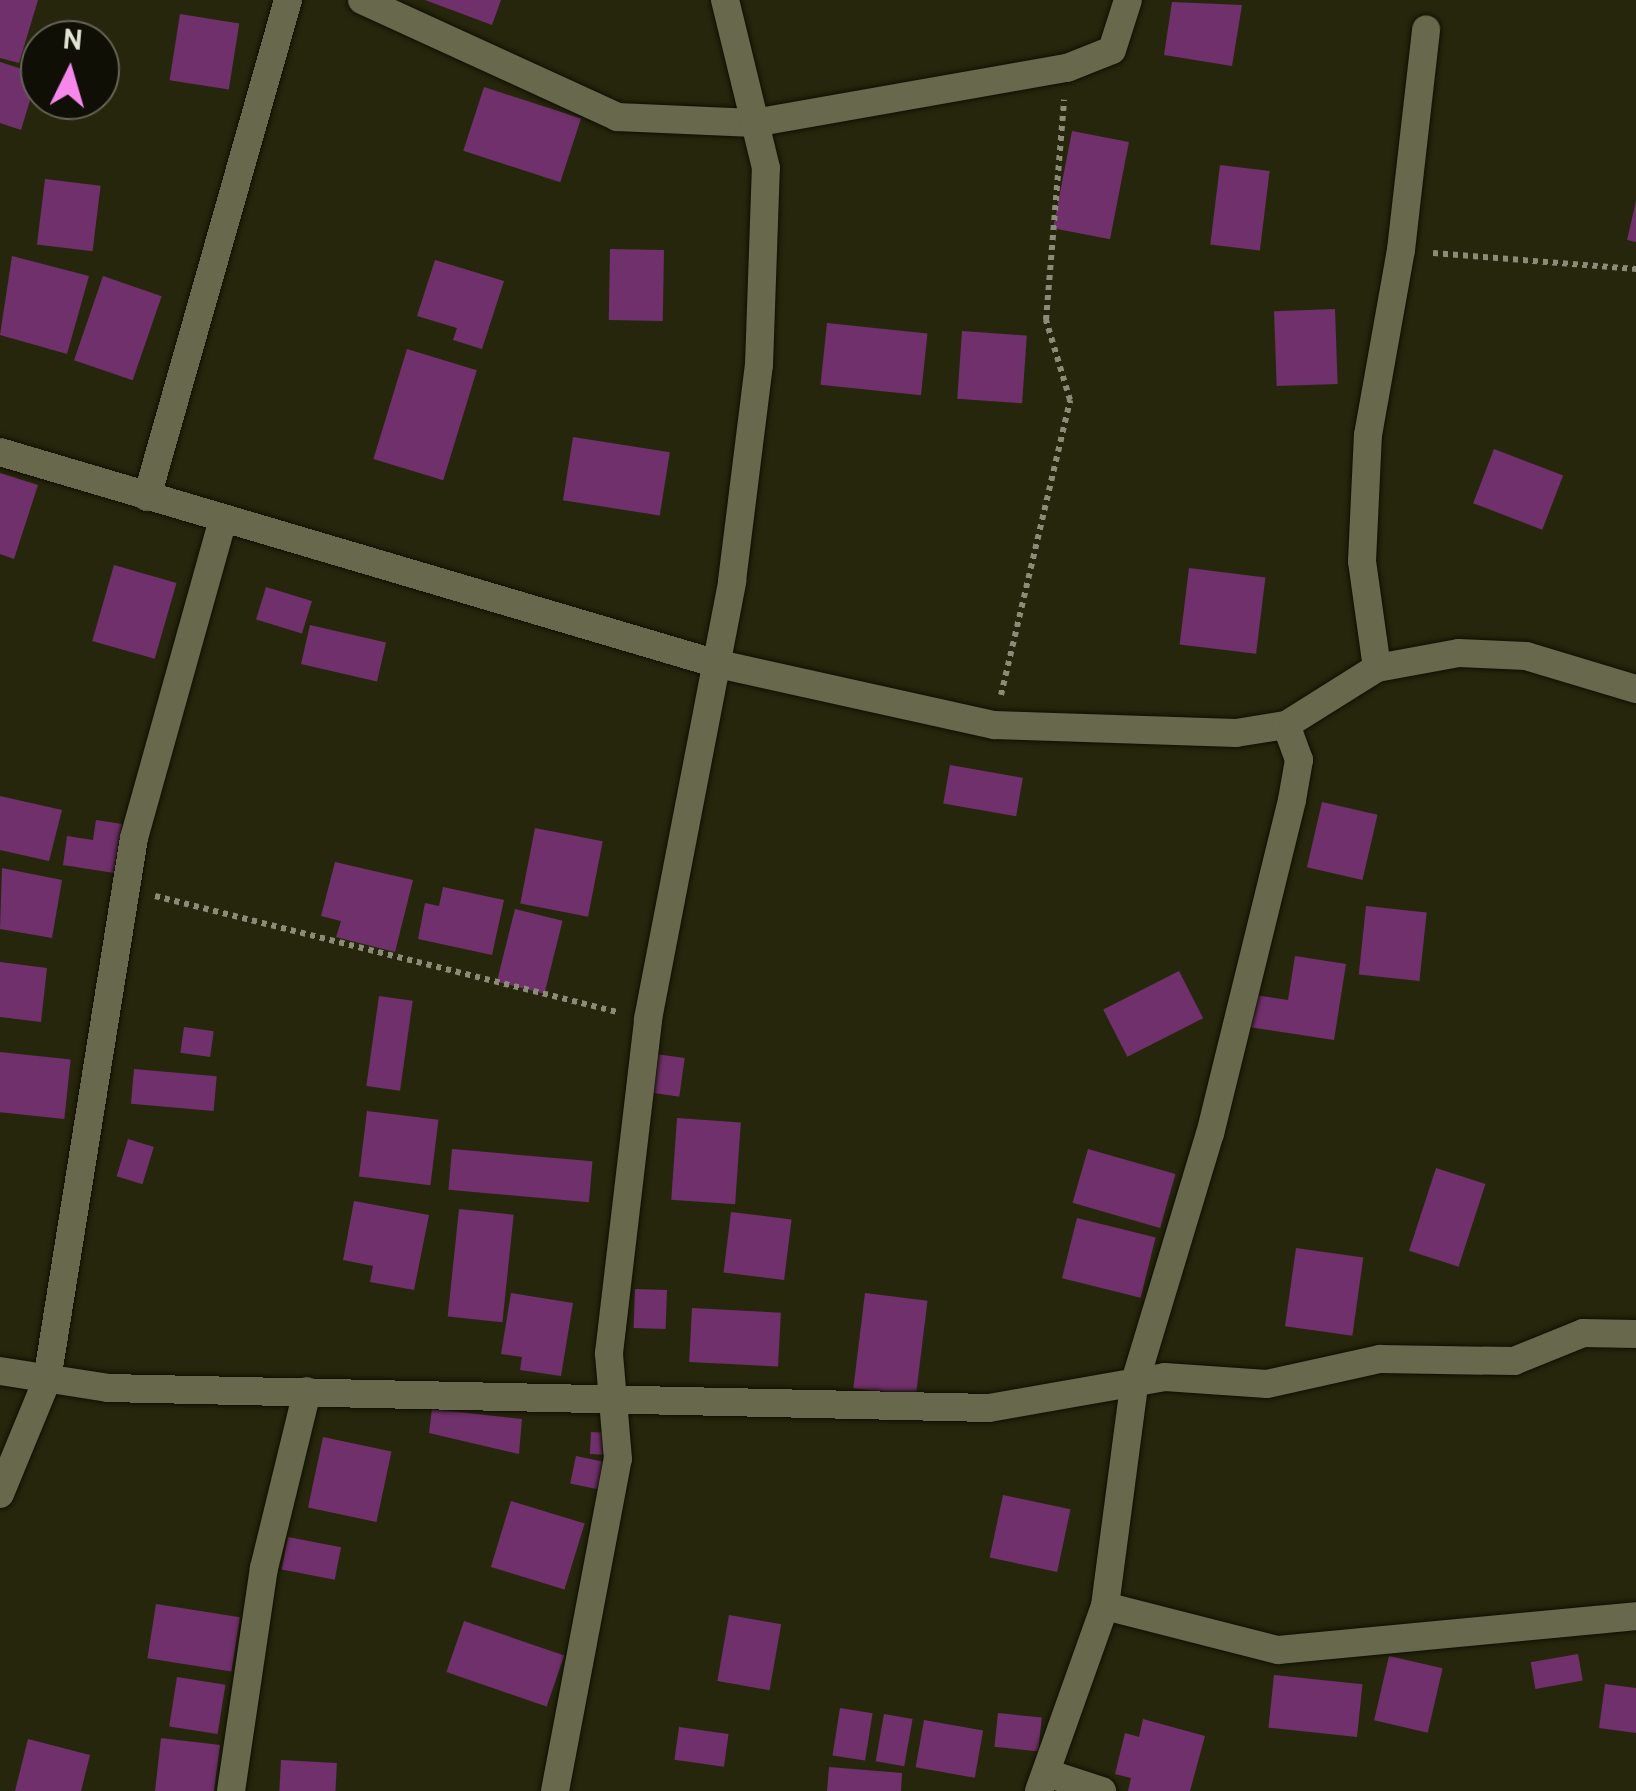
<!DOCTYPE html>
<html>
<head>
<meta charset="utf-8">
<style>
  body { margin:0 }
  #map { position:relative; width:1636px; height:1791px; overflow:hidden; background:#26260d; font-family:Overpass,sans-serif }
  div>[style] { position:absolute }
  .building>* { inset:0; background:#70306b; transform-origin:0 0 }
  .path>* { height:6px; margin-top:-3px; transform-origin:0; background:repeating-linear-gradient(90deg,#8b8b77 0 5px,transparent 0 10px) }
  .roads { filter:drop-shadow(0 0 2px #0f0f00) drop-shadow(0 0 2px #0f0f00) }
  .minor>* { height:28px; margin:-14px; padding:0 14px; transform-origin:14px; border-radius:14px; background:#67684c }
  span { translate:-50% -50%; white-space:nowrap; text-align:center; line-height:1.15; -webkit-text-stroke:8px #0f0f05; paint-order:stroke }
  .north { position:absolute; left:20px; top:20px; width:100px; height:100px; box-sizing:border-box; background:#0f0f05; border:2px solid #646458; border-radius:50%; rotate:5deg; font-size:28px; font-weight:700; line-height:40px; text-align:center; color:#e3e4d5 }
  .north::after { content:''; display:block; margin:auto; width:35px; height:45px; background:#f688ec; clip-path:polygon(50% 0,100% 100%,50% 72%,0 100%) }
</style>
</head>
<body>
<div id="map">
  <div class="building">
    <div style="clip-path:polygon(0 0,38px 0,19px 63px,0 58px)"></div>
    <div style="clip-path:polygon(425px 0,501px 0,492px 25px)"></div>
    <div style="clip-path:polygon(1172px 2px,1242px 5px,1232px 66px,1164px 55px)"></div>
    <div style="left:180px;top:14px;width:60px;height:67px;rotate:9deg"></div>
    <div style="clip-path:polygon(0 62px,38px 74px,21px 130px,0 123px)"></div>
    <div style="left:484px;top:87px;width:102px;height:67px;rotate:18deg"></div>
    <div style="left:1072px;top:131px;width:58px;height:99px;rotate:11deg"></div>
    <div style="left:1220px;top:165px;width:50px;height:80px;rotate:7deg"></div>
    <div style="left:45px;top:179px;width:56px;height:66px;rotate:7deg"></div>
    <div style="clip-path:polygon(1636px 201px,1636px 242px,1627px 240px)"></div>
    <div style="left:610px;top:249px;width:54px;height:71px;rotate:1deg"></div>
    <div style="clip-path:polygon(12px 256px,89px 276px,67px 354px,0 335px)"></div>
    <div style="clip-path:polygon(435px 260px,504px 281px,482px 349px,453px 340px,457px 328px,417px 316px)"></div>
    <div style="left:103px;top:276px;width:62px;height:89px;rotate:19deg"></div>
    <div style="left:1335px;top:309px;width:75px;height:61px;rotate:88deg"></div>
    <div style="left:827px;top:323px;width:101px;height:62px;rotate:6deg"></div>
    <div style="left:962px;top:331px;width:65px;height:68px;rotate:4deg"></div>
    <div style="left:407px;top:349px;width:73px;height:115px;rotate:17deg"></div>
    <div style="left:573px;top:437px;width:98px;height:64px;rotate:9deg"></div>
    <div style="left:1494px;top:449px;width:74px;height:58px;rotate:21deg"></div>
    <div style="clip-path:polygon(0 473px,38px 485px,14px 559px,0 554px)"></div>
    <div style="left:114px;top:565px;width:65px;height:79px;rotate:16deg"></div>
    <div style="left:1189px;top:568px;width:77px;height:77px;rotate:7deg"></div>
    <div style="left:266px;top:587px;width:48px;height:34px;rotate:17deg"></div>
    <div style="left:310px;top:625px;width:78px;height:40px;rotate:13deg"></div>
    <div style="left:950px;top:765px;width:74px;height:39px;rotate:10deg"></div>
    <div style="clip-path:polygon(0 796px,62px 810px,49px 861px,0 850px)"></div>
    <div style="left:1322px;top:802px;width:57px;height:67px;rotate:13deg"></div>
    <div style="clip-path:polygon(96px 820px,122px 824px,114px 873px,63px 865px,67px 836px,93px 840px)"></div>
    <div style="left:535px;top:828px;width:69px;height:77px;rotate:11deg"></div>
    <div style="clip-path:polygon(335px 862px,413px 880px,395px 952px,336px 937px,341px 921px,321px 916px)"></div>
    <div style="clip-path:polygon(2px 868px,62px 880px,52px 938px,0 929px)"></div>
    <div style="clip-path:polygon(443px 887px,504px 900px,492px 955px,418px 939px,425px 903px,439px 906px)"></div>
    <div style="left:1366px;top:906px;width:61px;height:69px;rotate:6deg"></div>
    <div style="left:515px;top:909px;width:49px;height:75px;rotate:14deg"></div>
    <div style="clip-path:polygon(1295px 956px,1346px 964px,1334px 1040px,1242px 1026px,1248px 994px,1288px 1000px)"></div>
    <div style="clip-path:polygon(0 962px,47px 968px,41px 1022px,0 1017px)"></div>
    <div style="left:1179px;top:971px;width:53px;height:85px;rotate:63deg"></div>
    <div style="left:379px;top:996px;width:34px;height:91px;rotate:8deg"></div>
    <div style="left:184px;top:1027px;width:30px;height:26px;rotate:8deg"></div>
    <div style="left:0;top:1052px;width:71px;height:60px;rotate:6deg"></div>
    <div style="left:656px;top:1054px;width:29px;height:39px;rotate:8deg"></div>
    <div style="left:134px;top:1069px;width:83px;height:35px;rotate:5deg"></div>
    <div style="left:367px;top:1111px;width:72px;height:66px;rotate:7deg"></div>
    <div style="left:677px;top:1118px;width:64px;height:82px;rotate:4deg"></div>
    <div style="left:128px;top:1139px;width:27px;height:39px;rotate:17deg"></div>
    <div style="left:452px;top:1149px;width:141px;height:41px;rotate:5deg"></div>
    <div style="left:1088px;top:1149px;width:91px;height:56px;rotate:16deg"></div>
    <div style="left:1436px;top:1168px;width:52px;height:87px;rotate:18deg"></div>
    <div style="clip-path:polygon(354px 1201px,429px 1215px,414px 1290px,370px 1282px,373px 1266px,343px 1260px)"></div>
    <div style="left:459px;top:1209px;width:55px;height:108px;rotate:6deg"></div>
    <div style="left:731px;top:1212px;width:61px;height:61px;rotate:7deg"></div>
    <div style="left:1077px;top:1218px;width:81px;height:62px;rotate:14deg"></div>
    <div style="left:1296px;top:1248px;width:68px;height:79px;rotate:8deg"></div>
    <div style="left:635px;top:1289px;width:32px;height:39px;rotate:2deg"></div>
    <div style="clip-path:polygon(511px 1293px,573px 1303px,561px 1376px,520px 1370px,522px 1357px,501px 1354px)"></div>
    <div style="left:865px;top:1293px;width:63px;height:96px;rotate:7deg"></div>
    <div style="left:692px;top:1308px;width:89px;height:54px;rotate:3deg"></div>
    <div style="clip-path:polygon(432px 1409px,522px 1419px,519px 1454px,429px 1433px)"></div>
    <div style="left:591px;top:1432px;width:20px;height:22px;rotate:3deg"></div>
    <div style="left:323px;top:1437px;width:70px;height:72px;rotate:12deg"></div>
    <div style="left:576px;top:1456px;width:39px;height:28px;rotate:12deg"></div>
    <div style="left:1003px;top:1495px;width:69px;height:64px;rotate:12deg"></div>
    <div style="left:511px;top:1501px;width:77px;height:69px;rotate:17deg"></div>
    <div style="left:288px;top:1537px;width:54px;height:33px;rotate:11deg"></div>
    <div style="left:156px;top:1604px;width:85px;height:55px;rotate:9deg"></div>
    <div style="left:729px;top:1615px;width:53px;height:67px;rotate:10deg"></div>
    <div style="left:464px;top:1621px;width:106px;height:54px;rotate:19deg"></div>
    <div style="left:1578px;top:1654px;width:27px;height:48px;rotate:80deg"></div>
    <div style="left:1389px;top:1656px;width:55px;height:66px;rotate:13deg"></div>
    <div style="left:1274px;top:1675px;width:89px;height:53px;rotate:6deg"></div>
    <div style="left:177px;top:1677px;width:49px;height:50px;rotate:9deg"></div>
    <div style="clip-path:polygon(1605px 1684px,1636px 1688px,1636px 1733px,1599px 1728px)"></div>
    <div style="left:840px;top:1708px;width:33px;height:48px;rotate:9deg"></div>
    <div style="left:998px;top:1713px;width:44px;height:34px;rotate:6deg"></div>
    <div style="left:884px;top:1714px;width:29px;height:48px;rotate:10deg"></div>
    <div style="clip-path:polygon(1143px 1719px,1205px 1736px,1190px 1791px,1128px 1791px,1131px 1778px,1115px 1774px,1125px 1733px,1139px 1737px)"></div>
    <div style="left:924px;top:1720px;width:60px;height:48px;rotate:10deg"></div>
    <div style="left:679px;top:1727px;width:50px;height:33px;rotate:8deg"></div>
    <div style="clip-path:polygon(161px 1738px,220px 1745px,214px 1791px,155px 1791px)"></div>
    <div style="clip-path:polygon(28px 1739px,90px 1755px,81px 1791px,15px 1791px)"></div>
    <div style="left:281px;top:1760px;width:56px;height:31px;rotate:3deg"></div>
    <div style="clip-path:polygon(829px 1767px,902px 1773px,901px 1791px,827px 1791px)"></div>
  </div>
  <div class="path">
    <div style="left:1433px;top:253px;width:204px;rotate:4.5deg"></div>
    <div style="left:1001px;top:695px;width:303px;rotate:-76.8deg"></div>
    <div style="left:1070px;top:400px;width:84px;rotate:-106.7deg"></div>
    <div style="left:1046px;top:320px;width:221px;rotate:-85.3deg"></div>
    <div style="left:155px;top:896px;width:477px;rotate:14.1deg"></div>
  </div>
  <div class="roads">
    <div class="minor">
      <div style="left:362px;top:0;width:281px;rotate:24.6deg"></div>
      <div style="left:617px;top:117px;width:137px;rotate:2.5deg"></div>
      <div style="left:754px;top:123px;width:318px;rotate:-10deg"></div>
      <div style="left:1067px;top:68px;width:48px;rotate:-21.8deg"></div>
      <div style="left:1112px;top:50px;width:52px;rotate:-72.3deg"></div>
      <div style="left:0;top:452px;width:745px;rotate:16.46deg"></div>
      <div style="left:714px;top:663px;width:287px;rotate:12.5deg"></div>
      <div style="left:994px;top:725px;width:242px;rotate:1.9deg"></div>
      <div style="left:1236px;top:733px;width:51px;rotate:-9.1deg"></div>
      <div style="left:1286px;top:725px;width:107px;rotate:-32.1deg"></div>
      <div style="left:1377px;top:668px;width:83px;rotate:-10.4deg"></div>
      <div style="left:1459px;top:653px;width:67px;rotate:2.6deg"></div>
      <div style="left:1526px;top:656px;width:115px;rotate:16.7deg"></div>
      <div style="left:147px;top:497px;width:517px;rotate:-74.16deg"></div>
      <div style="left:1377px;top:668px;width:108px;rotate:-98deg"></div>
      <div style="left:1362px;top:561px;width:126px;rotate:-87.3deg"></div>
      <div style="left:1368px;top:435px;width:188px;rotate:-79.9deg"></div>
      <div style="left:1401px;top:250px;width:222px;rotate:-83.5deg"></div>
      <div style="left:0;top:1371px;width:109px;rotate:8.9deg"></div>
      <div style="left:108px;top:1388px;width:881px;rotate:1.3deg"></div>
      <div style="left:989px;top:1408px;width:179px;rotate:-10deg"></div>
      <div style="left:1165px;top:1377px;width:102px;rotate:3.9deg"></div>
      <div style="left:1267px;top:1384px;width:116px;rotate:-12.5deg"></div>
      <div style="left:1380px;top:1359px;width:134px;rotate:0.9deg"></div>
      <div style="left:1514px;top:1361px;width:74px;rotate:-22.1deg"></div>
      <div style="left:1583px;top:1333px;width:53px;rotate:1.1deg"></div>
      <div style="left:0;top:1494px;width:123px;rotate:-67.6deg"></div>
      <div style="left:47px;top:1380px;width:549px;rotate:-80.88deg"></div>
      <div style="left:134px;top:838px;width:331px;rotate:-74.4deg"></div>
      <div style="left:1105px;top:1606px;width:223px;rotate:-82.5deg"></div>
      <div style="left:1134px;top:1385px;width:262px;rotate:-73.2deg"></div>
      <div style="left:1210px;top:1134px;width:344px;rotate:-76.2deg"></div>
      <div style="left:1292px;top:800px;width:41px;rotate:-80.1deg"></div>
      <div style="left:1299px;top:760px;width:37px;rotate:-110deg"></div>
      <div style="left:1047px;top:1773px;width:58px;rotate:18.1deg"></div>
      <div style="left:231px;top:1791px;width:225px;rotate:-81.6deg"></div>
      <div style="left:264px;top:1568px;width:182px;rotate:-76.3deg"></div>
      <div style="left:555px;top:1791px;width:338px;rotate:-79.3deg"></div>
      <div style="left:618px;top:1459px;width:106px;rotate:-94.9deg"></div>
      <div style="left:609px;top:1353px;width:336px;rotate:-83.3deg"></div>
      <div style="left:648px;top:1019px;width:446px;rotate:-79.1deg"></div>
      <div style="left:732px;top:581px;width:218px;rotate:-82.9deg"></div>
      <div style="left:759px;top:365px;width:197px;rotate:-88deg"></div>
      <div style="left:766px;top:168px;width:173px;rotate:-103.7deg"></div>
      <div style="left:1039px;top:1791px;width:196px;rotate:-70.4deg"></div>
      <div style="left:1105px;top:1606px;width:179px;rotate:14.3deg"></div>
      <div style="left:1278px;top:1650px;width:360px;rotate:-5.4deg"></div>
    </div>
  </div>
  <div class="north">N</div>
</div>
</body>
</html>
